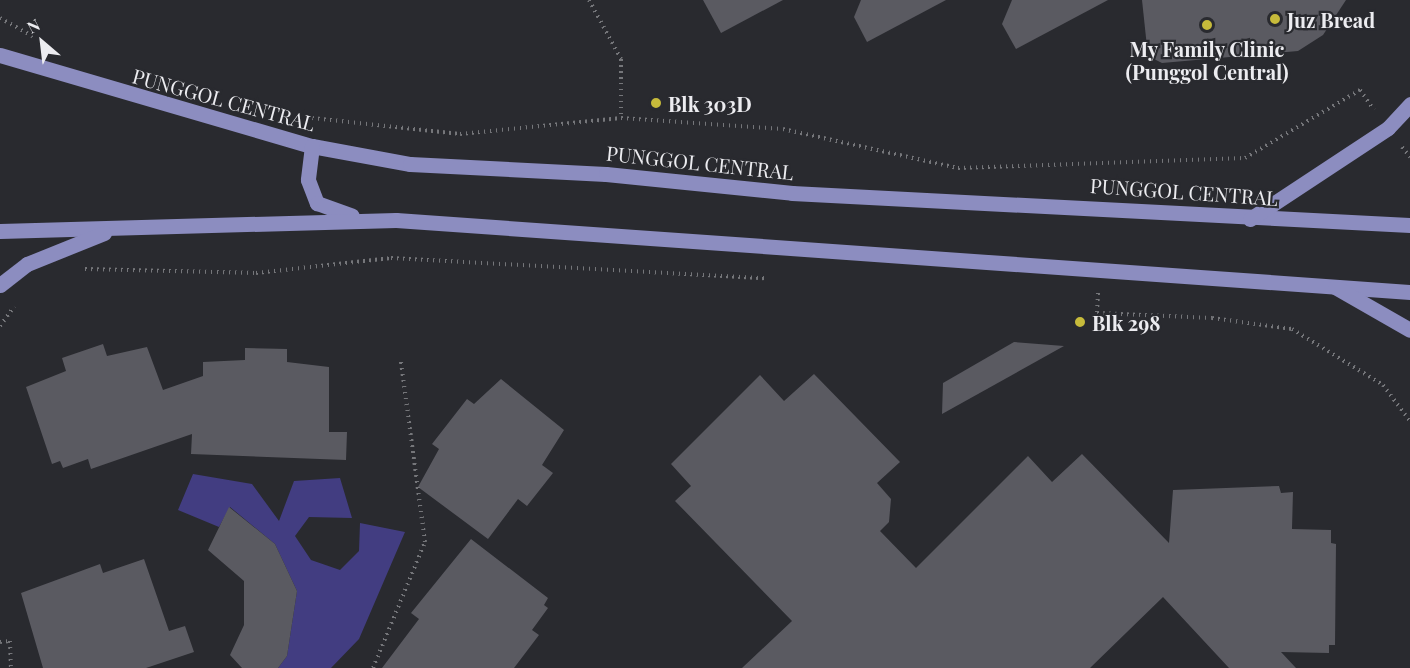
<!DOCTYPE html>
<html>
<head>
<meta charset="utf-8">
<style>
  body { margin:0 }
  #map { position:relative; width:1410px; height:668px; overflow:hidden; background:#292a2f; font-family:"Playfair Display",serif }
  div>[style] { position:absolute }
  .water>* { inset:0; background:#423d81 }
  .building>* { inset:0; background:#5a5a61 }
  .path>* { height:4px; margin-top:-2px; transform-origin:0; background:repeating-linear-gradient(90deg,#75767a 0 1.5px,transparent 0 6px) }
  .secondary>* { height:15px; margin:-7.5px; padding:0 7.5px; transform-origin:7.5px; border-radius:7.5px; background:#8c8dc0 }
  .dots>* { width:16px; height:16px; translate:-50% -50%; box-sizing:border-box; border:3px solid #292a2f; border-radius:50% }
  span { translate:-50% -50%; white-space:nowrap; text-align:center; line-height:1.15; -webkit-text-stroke:4.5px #292a2f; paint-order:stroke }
  .poi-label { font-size:20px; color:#ececf0; font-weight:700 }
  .left { translate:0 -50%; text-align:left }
  .street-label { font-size:20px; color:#ececf0 }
  .north { position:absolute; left:12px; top:12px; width:60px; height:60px; -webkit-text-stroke:4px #292a2f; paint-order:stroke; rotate:332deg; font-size:16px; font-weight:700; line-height:24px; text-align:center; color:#ececf0 }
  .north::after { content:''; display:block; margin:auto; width:21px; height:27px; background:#ececf0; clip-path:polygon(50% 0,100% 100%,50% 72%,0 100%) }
</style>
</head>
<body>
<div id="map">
  <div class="water">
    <div style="clip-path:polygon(193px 474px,252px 484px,279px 521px,294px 481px,340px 478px,352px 518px,309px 517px,295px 536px,311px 560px,340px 570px,359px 551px,360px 523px,405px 532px,359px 639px,331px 668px,278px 668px,287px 656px,297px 591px,275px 544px,230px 507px,219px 527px,178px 510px)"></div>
  </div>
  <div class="building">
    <div style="clip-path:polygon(703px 0,783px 0,721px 33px)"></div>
    <div style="clip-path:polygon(861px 0,946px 0,867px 42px,854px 17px)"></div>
    <div style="clip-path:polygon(1012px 0,1108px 0,1016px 49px,1002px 24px)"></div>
    <div style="clip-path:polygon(1142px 0,1346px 0,1323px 35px,1298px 51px,1162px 63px,1150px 57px,1147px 47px)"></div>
    <div style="clip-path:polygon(1014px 342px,1064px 346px,942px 414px,943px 383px)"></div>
    <div style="clip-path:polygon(103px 344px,107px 356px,147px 347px,163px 390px,203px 376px,203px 362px,245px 360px,245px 348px,287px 349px,287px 362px,329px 367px,329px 432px,347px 432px,346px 460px,191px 454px,192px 434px,91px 469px,88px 459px,63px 468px,60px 461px,52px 464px,26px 387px,66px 371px,62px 358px)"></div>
    <div style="clip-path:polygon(814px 374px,900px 462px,877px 483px,891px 499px,889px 522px,880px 531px,916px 568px,1028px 456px,1052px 482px,1082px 454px,1169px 543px,1173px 490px,1279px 486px,1281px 493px,1293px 492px,1292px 529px,1331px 530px,1331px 543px,1336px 544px,1335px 645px,1329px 645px,1329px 653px,1281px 652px,1296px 668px,1229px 668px,1163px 597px,1090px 668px,742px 668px,792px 621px,675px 501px,691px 486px,671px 464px,760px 375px,784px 401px)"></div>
    <div style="clip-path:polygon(501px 379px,564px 430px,542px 465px,553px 473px,527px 506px,518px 499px,488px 539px,418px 487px,439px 449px,432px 444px,467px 399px,474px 404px)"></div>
    <div style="clip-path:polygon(229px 507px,275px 544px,297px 591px,287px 656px,278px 668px,242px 668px,230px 655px,244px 625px,244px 581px,208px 550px)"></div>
    <div style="clip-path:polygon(471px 539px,548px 598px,544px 605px,548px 608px,532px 630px,539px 635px,514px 668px,382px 668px,419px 619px,411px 613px)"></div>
    <div style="clip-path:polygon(144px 559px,169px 631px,185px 626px,194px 652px,146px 668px,43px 668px,21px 593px,100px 564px,103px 573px)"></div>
  </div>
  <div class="path">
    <div style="left:589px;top:0;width:67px;rotate:61.5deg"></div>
    <div style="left:621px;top:59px;width:59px;rotate:90deg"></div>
    <div style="left:0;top:18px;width:41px;rotate:29.1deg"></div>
    <div style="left:312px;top:118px;width:149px;rotate:6.2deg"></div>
    <div style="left:460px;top:134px;width:162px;rotate:-5.7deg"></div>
    <div style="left:621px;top:118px;width:162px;rotate:3.9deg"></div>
    <div style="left:783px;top:129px;width:179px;rotate:12.6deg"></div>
    <div style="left:958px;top:168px;width:287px;rotate:-2deg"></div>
    <div style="left:1245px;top:158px;width:134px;rotate:-30.6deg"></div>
    <div style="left:1360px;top:90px;width:24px;rotate:55deg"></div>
    <div style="left:1402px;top:147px;width:13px;rotate:51deg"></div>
    <div style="left:85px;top:269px;width:171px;rotate:1.3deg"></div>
    <div style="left:256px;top:273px;width:136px;rotate:-6.3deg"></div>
    <div style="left:391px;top:258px;width:376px;rotate:3.1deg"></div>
    <div style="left:1098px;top:293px;width:20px;rotate:93deg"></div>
    <div style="left:1097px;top:313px;width:115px;rotate:2.5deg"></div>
    <div style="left:1212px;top:318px;width:81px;rotate:7.8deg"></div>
    <div style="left:1292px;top:329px;width:107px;rotate:31.6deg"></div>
    <div style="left:1383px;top:385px;width:45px;rotate:53.1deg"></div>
    <div style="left:0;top:326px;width:24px;rotate:-54deg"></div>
    <div style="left:0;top:642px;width:10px;rotate:-6deg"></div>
    <div style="left:10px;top:641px;width:27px;rotate:88deg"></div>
    <div style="left:373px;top:668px;width:136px;rotate:-67.6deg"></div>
    <div style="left:425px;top:542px;width:183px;rotate:-97.6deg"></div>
  </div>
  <div class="secondary">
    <div style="left:0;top:55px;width:325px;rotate:16.3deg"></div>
    <div style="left:312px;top:146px;width:100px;rotate:10.4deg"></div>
    <div style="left:410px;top:164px;width:196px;rotate:2.9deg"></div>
    <div style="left:606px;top:174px;width:187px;rotate:5.8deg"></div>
    <div style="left:792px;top:193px;width:619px;rotate:2.96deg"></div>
    <div style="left:312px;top:146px;width:34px;rotate:97deg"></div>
    <div style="left:308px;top:180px;width:25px;rotate:69deg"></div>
    <div style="left:317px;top:203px;width:37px;rotate:20deg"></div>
    <div style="left:1250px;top:219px;width:165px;rotate:-33.4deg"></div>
    <div style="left:1388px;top:128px;width:33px;rotate:-47deg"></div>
    <div style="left:0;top:231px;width:396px;rotate:-1.6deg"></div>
    <div style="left:396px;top:220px;width:1017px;rotate:4.06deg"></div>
    <div style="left:0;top:285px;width:34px;rotate:-38deg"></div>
    <div style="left:27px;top:264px;width:83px;rotate:-21.9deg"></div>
    <div style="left:1335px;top:287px;width:86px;rotate:29.8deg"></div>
  </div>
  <div class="dots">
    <div style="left:1275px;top:19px;background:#c7bb3b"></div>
    <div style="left:1207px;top:25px;background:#c7bb3b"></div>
    <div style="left:656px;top:103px;background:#c7bb3b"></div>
    <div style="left:1080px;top:322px;background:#c7bb3b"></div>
  </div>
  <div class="poi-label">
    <span class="left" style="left:1287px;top:19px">Juz Bread</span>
    <span style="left:1207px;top:60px">My Family Clinic<br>(Punggol Central)</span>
    <span class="left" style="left:668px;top:103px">Blk 303D</span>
    <span class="left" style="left:1092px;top:322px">Blk 298</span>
  </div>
  <div class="street-label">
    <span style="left:224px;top:99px;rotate:15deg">PUNGGOL CENTRAL</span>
    <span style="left:700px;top:162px;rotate:6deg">PUNGGOL CENTRAL</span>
    <span style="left:1184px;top:191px;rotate:4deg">PUNGGOL CENTRAL</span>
  </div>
  <div class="north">N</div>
</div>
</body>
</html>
